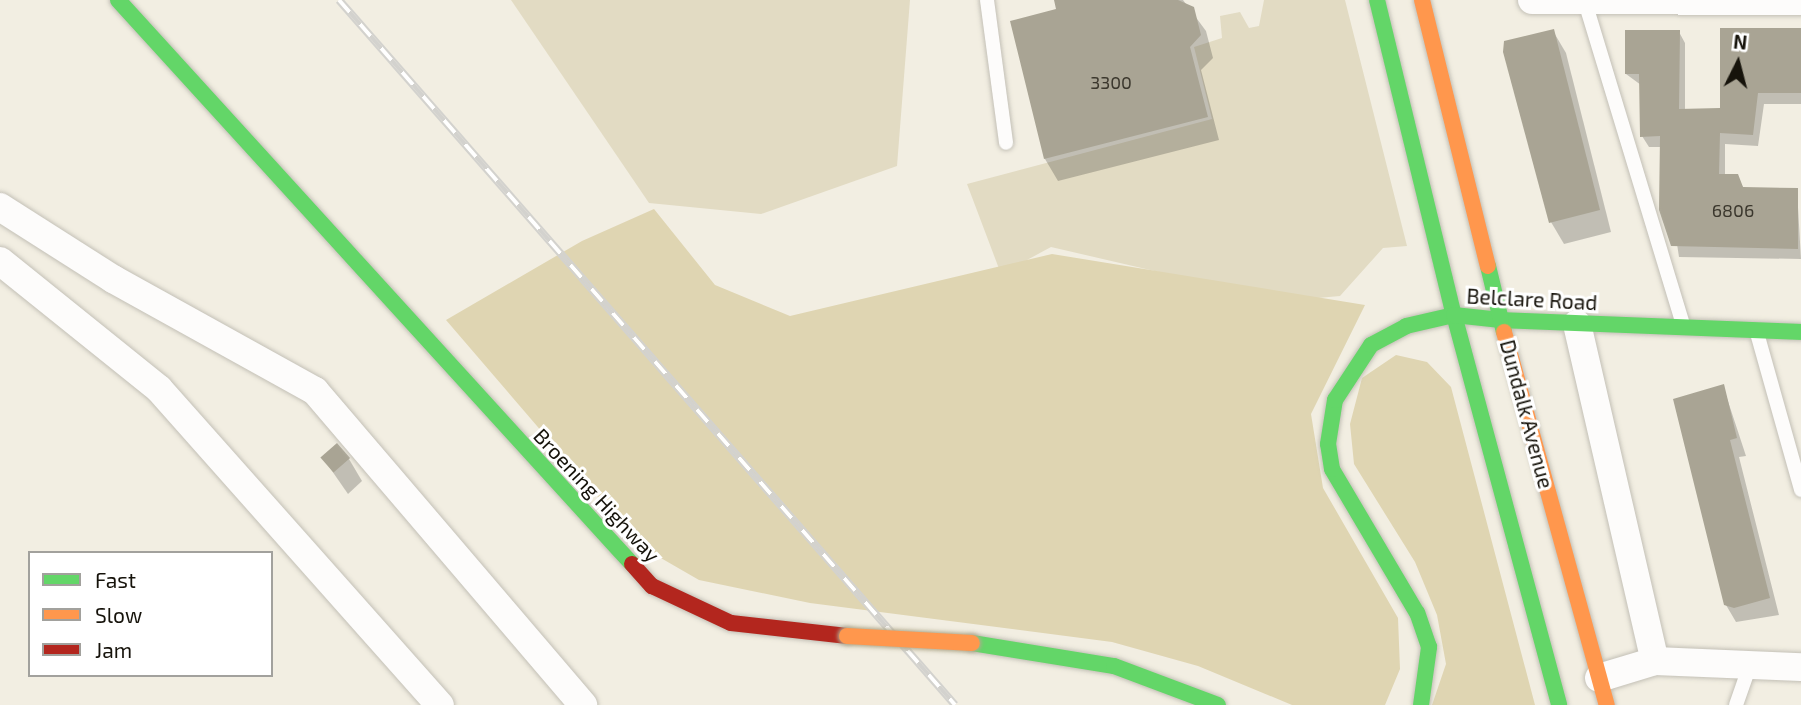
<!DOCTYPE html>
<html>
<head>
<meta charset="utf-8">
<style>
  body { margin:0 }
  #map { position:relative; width:1801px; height:705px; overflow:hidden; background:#f2eee2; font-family:"Exo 2",sans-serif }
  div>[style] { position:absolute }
  .green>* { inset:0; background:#e2dbc3 }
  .forest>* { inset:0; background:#dfd5b2 }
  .shadow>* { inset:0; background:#0003 }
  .building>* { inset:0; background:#a9a494; transform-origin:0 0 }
  .roads { filter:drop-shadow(0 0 2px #c3c0b6) drop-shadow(0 0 2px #c3c0b6) }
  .lane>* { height:14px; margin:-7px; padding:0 7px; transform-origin:7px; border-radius:7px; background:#fdfcfb }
  .street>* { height:28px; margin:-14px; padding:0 14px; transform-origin:14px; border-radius:14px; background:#fdfcfb }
  .fast>* { height:16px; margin:-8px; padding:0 8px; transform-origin:8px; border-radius:8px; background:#63d668 }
  .slow>* { height:16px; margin:-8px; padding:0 8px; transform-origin:8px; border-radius:8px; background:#ff974d }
  .jam>* { height:16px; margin:-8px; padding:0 8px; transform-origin:8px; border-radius:8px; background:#b3261e }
  .rail>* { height:8px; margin-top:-4px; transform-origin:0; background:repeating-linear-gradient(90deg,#fff 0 16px,#d3d2ce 0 32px); box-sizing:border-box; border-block:2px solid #d3d2ce }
  .bridges { filter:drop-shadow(0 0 2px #b1aa8e) drop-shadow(0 0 2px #b1aa8e) }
  .slow-bridge>* { height:16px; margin:-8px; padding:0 8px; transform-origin:8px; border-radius:8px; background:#ff974d }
  span { translate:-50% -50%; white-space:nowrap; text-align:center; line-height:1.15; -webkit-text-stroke:6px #fff; paint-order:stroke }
  .number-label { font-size:18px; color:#3b372d }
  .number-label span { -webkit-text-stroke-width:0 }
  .street-label { font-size:21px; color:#16130b }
  .legend { position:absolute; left:28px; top:551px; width:245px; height:126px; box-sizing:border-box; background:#fff; border:2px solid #a2a19d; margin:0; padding:9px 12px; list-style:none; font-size:21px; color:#16130b }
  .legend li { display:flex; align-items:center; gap:14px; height:35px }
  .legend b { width:35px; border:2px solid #a2a19d }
  .north { position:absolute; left:1703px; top:28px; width:70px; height:70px; -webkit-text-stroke:5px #fff; paint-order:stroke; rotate:6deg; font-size:19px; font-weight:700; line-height:28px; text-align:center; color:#16130b }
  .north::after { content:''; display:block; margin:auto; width:24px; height:32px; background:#16130b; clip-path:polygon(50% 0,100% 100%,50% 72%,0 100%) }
</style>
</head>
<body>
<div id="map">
  <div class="green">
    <div style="clip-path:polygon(511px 0,910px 0,897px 166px,761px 214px,649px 203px)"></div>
    <div style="clip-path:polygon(1264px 0,1345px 0,1407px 246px,1383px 248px,1340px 296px,1284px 301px,1051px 247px,1001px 274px,967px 184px,1212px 119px,1194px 47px,1222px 38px,1220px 16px,1240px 12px,1249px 28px,1259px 26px)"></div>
  </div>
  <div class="forest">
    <div style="clip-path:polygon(654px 209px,715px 285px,790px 316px,1052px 254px,1365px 305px,1311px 414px,1323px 488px,1398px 618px,1400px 669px,1385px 705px,1292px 705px,1198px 666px,1112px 642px,810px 603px,699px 580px,640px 546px,446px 320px,582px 241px)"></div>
    <div style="clip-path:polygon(1396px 355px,1427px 362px,1451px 387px,1535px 705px,1432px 705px,1446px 664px,1437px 615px,1415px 562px,1354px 464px,1350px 424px,1362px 378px)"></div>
  </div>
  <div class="shadow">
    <div style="clip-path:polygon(1056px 0,1183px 0,1206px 31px,1213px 58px,1201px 70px,1219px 140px,1058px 181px,1045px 159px,1013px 22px,1058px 10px)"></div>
    <div style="clip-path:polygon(1553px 31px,1566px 53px,1611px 232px,1564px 244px,1551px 222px)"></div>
    <div style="clip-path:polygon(1801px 31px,1801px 104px,1764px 104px,1758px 146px,1725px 144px,1725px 176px,1737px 176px,1744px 189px,1797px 190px,1801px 259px,1679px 257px,1662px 147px,1649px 147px,1642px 136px,1641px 85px,1626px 74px,1679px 32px,1685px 43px,1685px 111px,1722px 110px)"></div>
    <div style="clip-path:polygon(1723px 386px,1746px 456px,1739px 457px,1779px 615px,1736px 622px,1726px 605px)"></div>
    <div style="clip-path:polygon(323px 458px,349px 459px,362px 481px,348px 494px)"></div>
  </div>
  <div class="building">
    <div style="clip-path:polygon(1054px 0,1178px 0,1194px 7px,1201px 35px,1190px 47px,1208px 117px,1044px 159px,1010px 21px,1056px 9px)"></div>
    <div style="clip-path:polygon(1720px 28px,1801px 28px,1801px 93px,1758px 93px,1753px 135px,1720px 133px,1719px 174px,1738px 174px,1743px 187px,1798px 188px,1798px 249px,1671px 246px,1659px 210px,1660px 136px,1640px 137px,1639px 74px,1625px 74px,1625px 30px,1680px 30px,1679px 109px,1720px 108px)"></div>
    <div style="clip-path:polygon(1554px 29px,1600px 210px,1549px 223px,1503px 52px,1504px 41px)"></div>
    <div style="clip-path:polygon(1724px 384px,1737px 438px,1730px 440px,1770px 598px,1734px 608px,1724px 605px,1673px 399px)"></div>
    <div style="left:337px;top:443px;width:20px;height:22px;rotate:49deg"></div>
  </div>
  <div class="roads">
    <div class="lane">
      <div style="left:987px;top:0;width:144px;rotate:82.4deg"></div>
      <div style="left:1585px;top:2px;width:338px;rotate:73.1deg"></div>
      <div style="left:1757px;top:333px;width:163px;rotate:74.3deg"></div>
      <div style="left:1736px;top:705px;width:42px;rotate:-70.7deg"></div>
    </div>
    <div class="street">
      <div style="left:1532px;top:0;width:269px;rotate:0.2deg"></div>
      <div style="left:0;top:207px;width:134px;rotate:32.5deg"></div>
      <div style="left:113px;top:279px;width:231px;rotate:29deg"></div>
      <div style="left:315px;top:391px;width:413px;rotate:49.5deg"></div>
      <div style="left:0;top:261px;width:204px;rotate:38.8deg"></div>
      <div style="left:159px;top:389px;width:423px;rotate:48.4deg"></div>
      <div style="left:1577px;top:324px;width:346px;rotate:77deg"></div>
      <div style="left:1599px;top:678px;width:59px;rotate:-16.9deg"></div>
      <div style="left:1655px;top:661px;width:146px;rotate:2.4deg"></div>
    </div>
    <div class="fast">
      <div style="left:118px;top:0;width:763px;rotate:47.66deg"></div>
      <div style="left:1377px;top:0;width:324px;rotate:76.3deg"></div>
      <div style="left:1454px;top:315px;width:404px;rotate:74.9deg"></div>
      <div style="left:1504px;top:332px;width:12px;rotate:-104deg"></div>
      <div style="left:1501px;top:320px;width:300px;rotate:2.3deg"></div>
      <div style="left:972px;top:643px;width:144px;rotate:9.2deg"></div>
      <div style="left:1114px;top:666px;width:111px;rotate:20.6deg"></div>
      <div style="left:1421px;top:705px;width:59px;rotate:-82.1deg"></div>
      <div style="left:1429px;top:647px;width:36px;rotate:-109deg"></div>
      <div style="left:1417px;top:613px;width:167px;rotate:-120.6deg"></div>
      <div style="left:1332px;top:469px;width:25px;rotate:-99deg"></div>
      <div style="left:1328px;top:444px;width:45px;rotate:-81deg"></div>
      <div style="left:1335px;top:400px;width:66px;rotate:-56.8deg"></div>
      <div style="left:1371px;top:345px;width:40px;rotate:-28deg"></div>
      <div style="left:1406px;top:326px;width:49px;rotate:-12.9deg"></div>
      <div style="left:1454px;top:315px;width:47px;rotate:6.1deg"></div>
      <div style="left:1501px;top:320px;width:56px;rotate:-103.5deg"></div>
    </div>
    <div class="slow">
      <div style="left:1422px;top:0;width:274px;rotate:76.1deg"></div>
      <div style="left:1504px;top:332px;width:387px;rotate:74.6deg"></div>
    </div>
    <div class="jam">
      <div style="left:632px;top:564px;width:30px;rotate:48deg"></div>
      <div style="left:652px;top:586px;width:87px;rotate:25.1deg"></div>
      <div style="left:731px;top:623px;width:117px;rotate:6.4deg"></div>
    </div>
  </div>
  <div class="rail">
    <div style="left:339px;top:0;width:936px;rotate:48.85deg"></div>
  </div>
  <div class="bridges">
    <div class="slow-bridge">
      <div style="left:847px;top:636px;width:125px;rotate:3.2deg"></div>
    </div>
  </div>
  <div class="number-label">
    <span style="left:1111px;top:82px">3300</span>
    <span style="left:1733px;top:210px">6806</span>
  </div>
  <div class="street-label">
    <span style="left:1532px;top:299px;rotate:3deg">Belclare Road</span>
    <span style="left:1527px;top:414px;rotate:75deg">Dundalk Avenue</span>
    <span style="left:597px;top:495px;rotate:47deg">Broening Highway</span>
  </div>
  <ul class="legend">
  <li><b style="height:9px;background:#63d668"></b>Fast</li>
  <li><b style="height:9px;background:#ff974d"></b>Slow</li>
  <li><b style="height:9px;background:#b3261e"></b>Jam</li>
  </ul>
  <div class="north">N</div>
</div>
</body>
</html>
